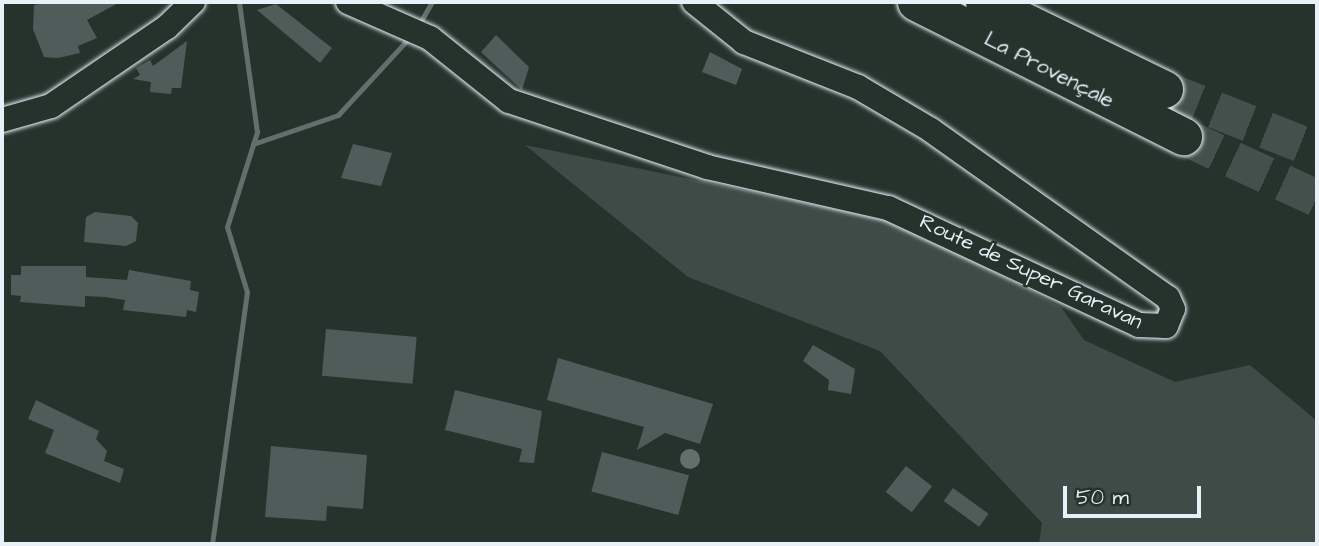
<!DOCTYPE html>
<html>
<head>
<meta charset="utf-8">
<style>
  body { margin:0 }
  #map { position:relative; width:1319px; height:546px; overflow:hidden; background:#26332d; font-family:"Architects Daughter",sans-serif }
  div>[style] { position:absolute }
  .green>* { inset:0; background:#3e4b47 }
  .water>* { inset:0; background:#636f6d }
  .round { border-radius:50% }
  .stream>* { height:5px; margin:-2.5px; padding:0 2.5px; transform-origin:2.5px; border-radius:2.5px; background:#636f6d }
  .building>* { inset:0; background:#505c59; transform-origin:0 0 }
  .highway-tunnel>* { height:37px; margin-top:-18.5px; transform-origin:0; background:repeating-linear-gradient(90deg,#43504b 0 37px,transparent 0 55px) }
  .roads { filter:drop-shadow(0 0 2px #e8f1f8) drop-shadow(0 0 2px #e8f1f8) }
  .minor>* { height:24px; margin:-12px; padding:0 12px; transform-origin:12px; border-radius:12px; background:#26332d }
  .highway>* { height:37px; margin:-18.5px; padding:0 18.5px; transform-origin:18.5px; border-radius:18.5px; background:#26332d }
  span { translate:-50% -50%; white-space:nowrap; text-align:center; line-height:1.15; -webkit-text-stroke:5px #26332d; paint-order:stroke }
  .street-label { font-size:21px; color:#e8f1f8 }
  .frame { position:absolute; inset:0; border:4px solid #e8f1f8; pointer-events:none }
  .scale { position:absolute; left:1063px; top:486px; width:138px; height:32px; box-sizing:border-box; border:4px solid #e8f1f8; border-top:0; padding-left:9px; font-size:21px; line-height:24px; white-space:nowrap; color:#e8f1f8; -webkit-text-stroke:5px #26332d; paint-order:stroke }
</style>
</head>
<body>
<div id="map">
  <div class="green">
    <div style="clip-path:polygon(525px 145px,898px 222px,1061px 307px,1084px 340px,1175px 382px,1250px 365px,1317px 421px,1317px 544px,1039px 544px,1042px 523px,880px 351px,688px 277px)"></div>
  </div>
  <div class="water">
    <div class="round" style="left:680px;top:449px;width:20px;height:20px"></div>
  </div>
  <div class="stream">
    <div style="left:418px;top:26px;width:28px;rotate:-60deg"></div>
    <div style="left:253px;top:144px;width:90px;rotate:-18.8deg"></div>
    <div style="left:338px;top:115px;width:106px;rotate:-47.3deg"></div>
    <div style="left:212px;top:544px;width:254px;rotate:-82.1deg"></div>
    <div style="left:247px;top:292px;width:68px;rotate:-107.1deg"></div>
    <div style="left:227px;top:227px;width:100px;rotate:-72.5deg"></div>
    <div style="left:257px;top:132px;width:131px;rotate:-97.9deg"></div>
  </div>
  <div class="building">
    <div style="clip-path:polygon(50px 2px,120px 2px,87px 20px,97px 38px,78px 46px,80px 53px,58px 58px,44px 57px,33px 29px,34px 5px)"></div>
    <div style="clip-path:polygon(276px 4px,332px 48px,320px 63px,257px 10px)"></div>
    <div style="clip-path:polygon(496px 35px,529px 67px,522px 90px,481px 52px)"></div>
    <div style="clip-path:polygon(187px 41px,181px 88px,172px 88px,171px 94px,150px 92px,151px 82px,133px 79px,140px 75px,136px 68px,150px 60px,153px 66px)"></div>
    <div style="clip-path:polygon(710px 52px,742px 69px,736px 85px,702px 72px)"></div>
    <div style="clip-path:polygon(353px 144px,392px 153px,381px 186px,341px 178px)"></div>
    <div style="clip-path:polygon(95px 212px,131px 216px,138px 223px,136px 241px,126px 246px,84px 242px,86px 217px)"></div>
    <div style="clip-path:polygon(21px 266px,86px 266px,86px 277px,127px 280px,129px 270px,191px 281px,190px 290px,199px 292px,196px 312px,187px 310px,186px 317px,123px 310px,125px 300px,105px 297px,85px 296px,85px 307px,20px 302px,21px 296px,11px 295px,11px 275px,21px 275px)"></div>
    <div style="left:326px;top:329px;width:91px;height:47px;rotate:5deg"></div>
    <div style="clip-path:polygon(813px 345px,855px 369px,851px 394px,828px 390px,829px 380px,803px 361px)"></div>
    <div style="clip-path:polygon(558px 358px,713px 404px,700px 444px,665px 433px,637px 450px,644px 427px,547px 400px)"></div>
    <div style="clip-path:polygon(455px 390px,542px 411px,534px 463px,519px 462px,522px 449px,445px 430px)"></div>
    <div style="clip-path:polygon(36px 400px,99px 431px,96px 439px,107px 451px,104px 461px,124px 469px,120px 483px,45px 453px,54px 430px,28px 419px)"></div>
    <div style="clip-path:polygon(271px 446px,367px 455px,363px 509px,327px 506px,326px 521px,265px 517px)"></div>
    <div style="left:602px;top:452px;width:90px;height:41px;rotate:15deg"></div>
    <div style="left:906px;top:466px;width:33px;height:33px;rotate:38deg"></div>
    <div style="left:953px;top:488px;width:44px;height:16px;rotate:36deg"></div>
  </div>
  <div class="highway-tunnel">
    <div style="left:1164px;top:89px;width:165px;rotate:21.7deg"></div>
    <div style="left:1183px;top:136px;width:148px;rotate:24.8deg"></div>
  </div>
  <div class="roads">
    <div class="minor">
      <div style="left:348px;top:2px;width:90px;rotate:23.7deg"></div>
      <div style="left:430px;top:38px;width:101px;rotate:38.6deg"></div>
      <div style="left:509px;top:101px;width:209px;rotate:18.4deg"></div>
      <div style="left:707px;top:167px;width:186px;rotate:12.8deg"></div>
      <div style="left:888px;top:208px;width:277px;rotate:25deg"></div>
      <div style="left:1139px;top:325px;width:27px;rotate:2deg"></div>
      <div style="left:1166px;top:326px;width:18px;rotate:-68deg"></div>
      <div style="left:1173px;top:309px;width:12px;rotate:-114deg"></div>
      <div style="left:1168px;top:298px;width:291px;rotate:-144.7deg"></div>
      <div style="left:931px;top:130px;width:85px;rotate:-149.5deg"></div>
      <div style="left:858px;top:87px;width:123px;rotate:-158.5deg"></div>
      <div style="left:744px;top:42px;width:64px;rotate:-141.3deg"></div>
      <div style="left:2px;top:120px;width:51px;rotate:-15.9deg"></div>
      <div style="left:51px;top:106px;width:140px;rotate:-34.3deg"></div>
      <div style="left:167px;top:27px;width:36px;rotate:-44deg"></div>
    </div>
    <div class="highway">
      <div style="left:916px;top:2px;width:299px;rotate:26.7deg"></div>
      <div style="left:984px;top:2px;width:200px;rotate:25.8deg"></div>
    </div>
  </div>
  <div class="street-label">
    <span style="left:1049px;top:70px;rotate:27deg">La Provençale</span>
    <span style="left:1031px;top:272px;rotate:25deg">Route de Super Garavan</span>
  </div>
  <div class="frame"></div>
  <div class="scale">50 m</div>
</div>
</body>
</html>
